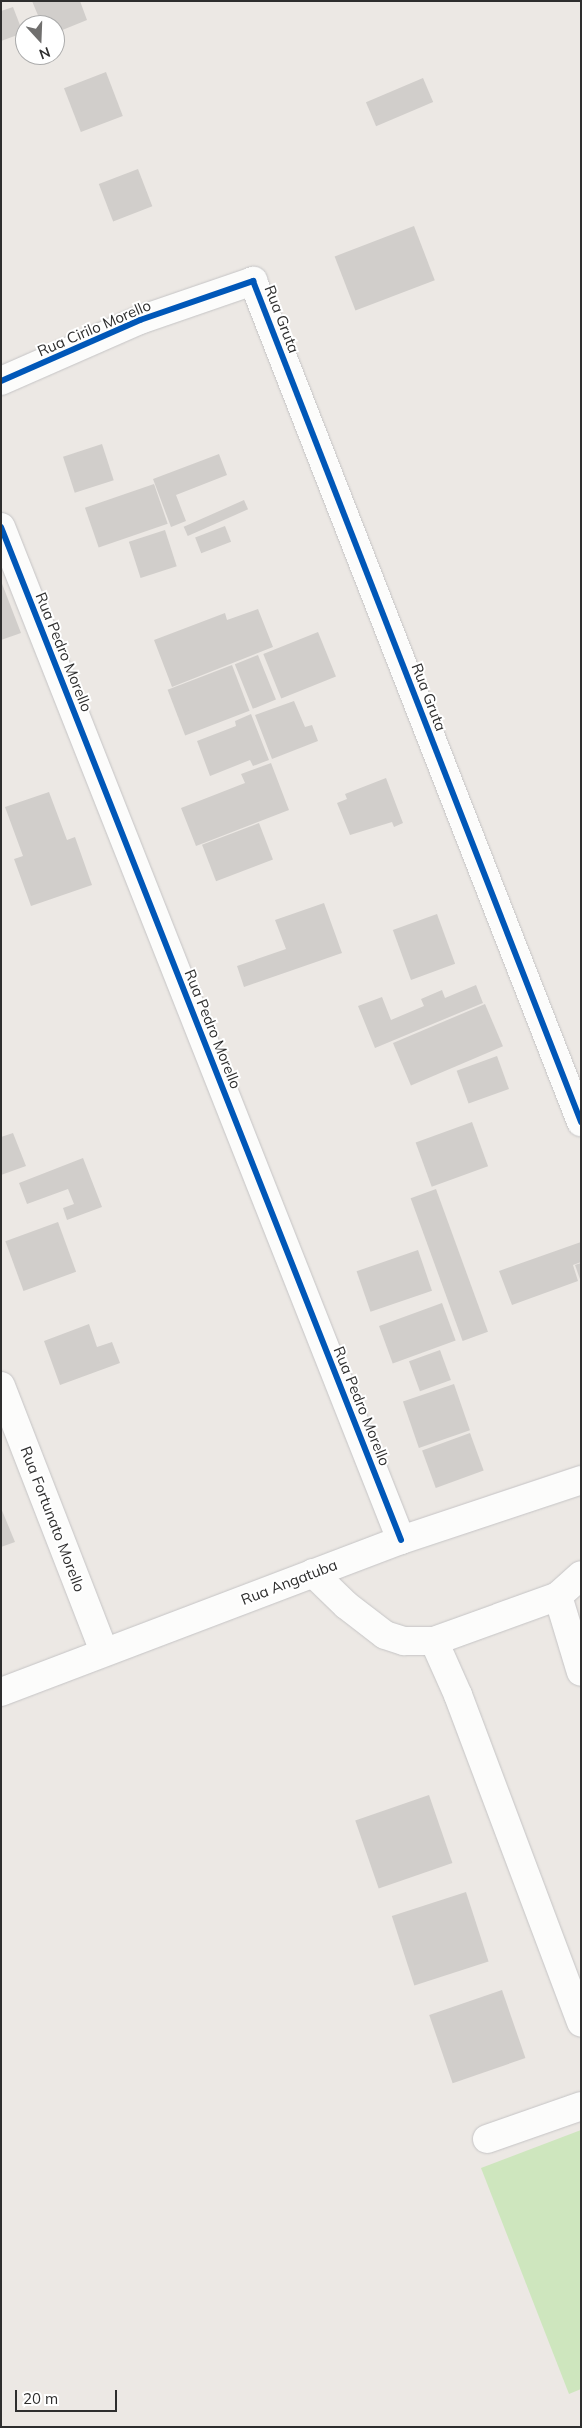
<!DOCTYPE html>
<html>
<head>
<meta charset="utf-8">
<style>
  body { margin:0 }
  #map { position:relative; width:582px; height:2428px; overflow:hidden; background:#ece8e4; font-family:Mulish,sans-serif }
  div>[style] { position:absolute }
  .green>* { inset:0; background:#cee6be }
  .building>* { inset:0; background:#d1cecb; transform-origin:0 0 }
  .roads { filter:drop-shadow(0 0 1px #c5c4c5) drop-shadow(0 0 1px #c5c4c5) }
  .minor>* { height:28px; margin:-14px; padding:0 14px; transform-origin:14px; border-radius:14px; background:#fcfcfb }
  .cycleway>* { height:6px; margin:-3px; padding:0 3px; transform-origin:3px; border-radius:3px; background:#0057b8 }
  span { translate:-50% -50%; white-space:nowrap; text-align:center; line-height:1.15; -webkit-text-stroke:4px #fff; paint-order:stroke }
  .street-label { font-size:15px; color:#2e2e2e }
  .frame { position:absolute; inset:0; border:2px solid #2e2e2e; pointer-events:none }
  .north { position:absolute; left:15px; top:15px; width:50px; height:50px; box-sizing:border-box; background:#fff; border:1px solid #ababab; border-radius:50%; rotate:160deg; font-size:14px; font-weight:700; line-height:20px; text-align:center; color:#2e2e2e }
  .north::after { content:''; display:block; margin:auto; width:18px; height:22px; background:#706f6e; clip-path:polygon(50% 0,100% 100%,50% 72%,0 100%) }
  .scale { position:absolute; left:15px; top:2390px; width:102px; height:22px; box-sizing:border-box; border:2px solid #2e2e2e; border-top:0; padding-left:6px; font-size:15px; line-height:18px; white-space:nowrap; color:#2e2e2e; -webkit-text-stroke:4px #fff; paint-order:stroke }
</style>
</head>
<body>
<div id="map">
  <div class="green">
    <div style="clip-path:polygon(581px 2130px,581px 2389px,569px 2394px,481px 2168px)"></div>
  </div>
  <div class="building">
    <div style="clip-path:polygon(32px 1px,80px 1px,87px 20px,55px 33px,55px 25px,42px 25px)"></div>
    <div style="clip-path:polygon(13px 7px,23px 33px,1px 41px,1px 11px)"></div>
    <div style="left:106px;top:72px;width:47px;height:45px;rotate:69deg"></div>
    <div style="left:423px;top:78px;width:26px;height:62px;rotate:67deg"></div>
    <div style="left:138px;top:169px;width:40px;height:42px;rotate:69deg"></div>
    <div style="left:414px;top:226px;width:58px;height:85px;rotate:69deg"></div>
    <div style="left:102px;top:444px;width:38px;height:41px;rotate:72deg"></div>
    <div style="clip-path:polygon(219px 454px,227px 475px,176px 495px,186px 521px,171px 527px,153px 479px)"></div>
    <div style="left:154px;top:484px;width:42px;height:73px;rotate:71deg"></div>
    <div style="left:244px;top:500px;width:10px;height:66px;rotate:66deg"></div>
    <div style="left:225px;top:526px;width:17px;height:32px;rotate:69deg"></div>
    <div style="left:165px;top:530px;width:38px;height:38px;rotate:72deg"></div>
    <div style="clip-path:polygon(1px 581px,21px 633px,1px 640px)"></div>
    <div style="clip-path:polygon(258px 609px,273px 647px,172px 687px,154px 640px,225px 613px,227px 620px)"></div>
    <div style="left:318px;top:632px;width:48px;height:59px;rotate:68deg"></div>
    <div style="left:258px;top:655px;width:48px;height:25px;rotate:68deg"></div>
    <div style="left:232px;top:665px;width:49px;height:69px;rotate:69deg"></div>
    <div style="clip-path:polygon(294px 701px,305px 727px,312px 725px,318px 741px,272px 759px,255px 715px)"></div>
    <div style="clip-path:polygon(251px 714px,269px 760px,253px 766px,250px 760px,210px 776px,197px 741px,236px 726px,235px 721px)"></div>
    <div style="clip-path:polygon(271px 763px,289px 810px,196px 846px,181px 808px,245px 783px,241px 774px)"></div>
    <div style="clip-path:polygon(386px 778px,403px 823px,394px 827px,392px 822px,350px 835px,337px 803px,347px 799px,345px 794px)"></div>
    <div style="clip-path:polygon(49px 792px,67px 840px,75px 837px,92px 885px,31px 906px,14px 859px,23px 856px,5px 807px)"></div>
    <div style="left:259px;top:823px;width:39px;height:61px;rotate:69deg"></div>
    <div style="clip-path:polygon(324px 903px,342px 953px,244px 987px,237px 966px,286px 949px,275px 920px)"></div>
    <div style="left:437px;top:914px;width:53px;height:47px;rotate:70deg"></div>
    <div style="clip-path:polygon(476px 985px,483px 1003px,375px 1048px,358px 1006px,382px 997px,391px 1020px,424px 1006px,421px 999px,442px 990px,445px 998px)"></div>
    <div style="left:485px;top:1004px;width:46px;height:100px;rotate:67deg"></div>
    <div style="left:497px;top:1056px;width:35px;height:43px;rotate:70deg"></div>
    <div style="left:472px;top:1122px;width:47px;height:60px;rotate:70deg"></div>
    <div style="clip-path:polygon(13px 1133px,26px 1166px,1px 1175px,1px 1137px)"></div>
    <div style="clip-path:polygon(83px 1158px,102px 1207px,67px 1220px,63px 1208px,74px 1204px,68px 1189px,27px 1204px,19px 1183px)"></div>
    <div style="left:436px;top:1189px;width:152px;height:27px;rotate:70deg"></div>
    <div style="left:58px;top:1222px;width:53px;height:56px;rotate:70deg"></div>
    <div style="clip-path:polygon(581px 1242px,581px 1262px,573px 1265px,578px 1281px,512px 1305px,499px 1271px)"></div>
    <div style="left:418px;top:1250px;width:43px;height:65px;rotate:71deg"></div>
    <div style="clip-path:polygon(581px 1263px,581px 1282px,575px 1265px)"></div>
    <div style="left:442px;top:1303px;width:40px;height:67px;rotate:70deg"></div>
    <div style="clip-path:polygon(89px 1324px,97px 1347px,112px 1342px,120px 1363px,60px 1385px,44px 1341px)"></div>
    <div style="left:440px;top:1350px;width:32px;height:33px;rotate:70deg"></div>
    <div style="left:454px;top:1384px;width:49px;height:54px;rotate:71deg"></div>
    <div style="left:470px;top:1433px;width:40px;height:51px;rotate:70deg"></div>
    <div style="clip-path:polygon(1px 1508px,15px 1542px,1px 1547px)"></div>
    <div style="left:429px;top:1795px;width:72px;height:78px;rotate:71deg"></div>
    <div style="left:466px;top:1892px;width:73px;height:78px;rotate:72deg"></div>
    <div style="left:502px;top:1990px;width:72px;height:77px;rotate:71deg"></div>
  </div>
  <div class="roads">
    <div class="minor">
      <div style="left:1px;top:381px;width:152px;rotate:-23.7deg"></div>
      <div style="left:140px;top:320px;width:120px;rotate:-19deg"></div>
      <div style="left:253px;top:281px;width:903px;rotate:68.69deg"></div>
      <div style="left:1px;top:527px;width:1089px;rotate:68.45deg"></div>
      <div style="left:1px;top:1386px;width:285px;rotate:68.8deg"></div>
      <div style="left:313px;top:1573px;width:46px;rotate:44.1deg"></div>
      <div style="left:346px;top:1605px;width:49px;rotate:37.6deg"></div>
      <div style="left:385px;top:1635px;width:20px;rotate:18deg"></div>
      <div style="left:404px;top:1641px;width:30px"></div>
      <div style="left:434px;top:1641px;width:132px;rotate:-19.9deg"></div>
      <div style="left:558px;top:1596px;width:31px;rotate:-42deg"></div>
      <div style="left:558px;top:1596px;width:79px;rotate:73.2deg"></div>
      <div style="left:434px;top:1641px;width:59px;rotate:66deg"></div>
      <div style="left:458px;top:1695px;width:350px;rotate:69.4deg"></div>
      <div style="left:1px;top:1692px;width:428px;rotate:-20.8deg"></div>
      <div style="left:401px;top:1540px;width:190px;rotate:-18.4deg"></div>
      <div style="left:487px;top:2139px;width:100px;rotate:-19.3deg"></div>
    </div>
  </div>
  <div class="cycleway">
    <div style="left:1px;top:381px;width:152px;rotate:-23.7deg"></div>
    <div style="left:140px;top:320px;width:120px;rotate:-19deg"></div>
    <div style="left:253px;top:281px;width:903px;rotate:68.69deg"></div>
    <div style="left:1px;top:527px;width:1089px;rotate:68.45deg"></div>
  </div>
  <div class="street-label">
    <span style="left:282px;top:319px;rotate:69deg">Rua Gruta</span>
    <span style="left:94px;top:328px;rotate:-23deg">Rua Cirilo Morello</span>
    <span style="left:64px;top:652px;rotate:68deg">Rua Pedro Morello</span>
    <span style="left:429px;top:697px;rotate:69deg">Rua Gruta</span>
    <span style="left:213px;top:1029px;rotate:68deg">Rua Pedro Morello</span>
    <span style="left:362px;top:1406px;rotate:68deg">Rua Pedro Morello</span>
    <span style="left:53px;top:1519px;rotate:69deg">Rua Fortunato Morello</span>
    <span style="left:289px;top:1582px;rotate:-21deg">Rua Angatuba</span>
  </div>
  <div class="frame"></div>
  <div class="north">N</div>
  <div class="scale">20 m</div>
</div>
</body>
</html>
